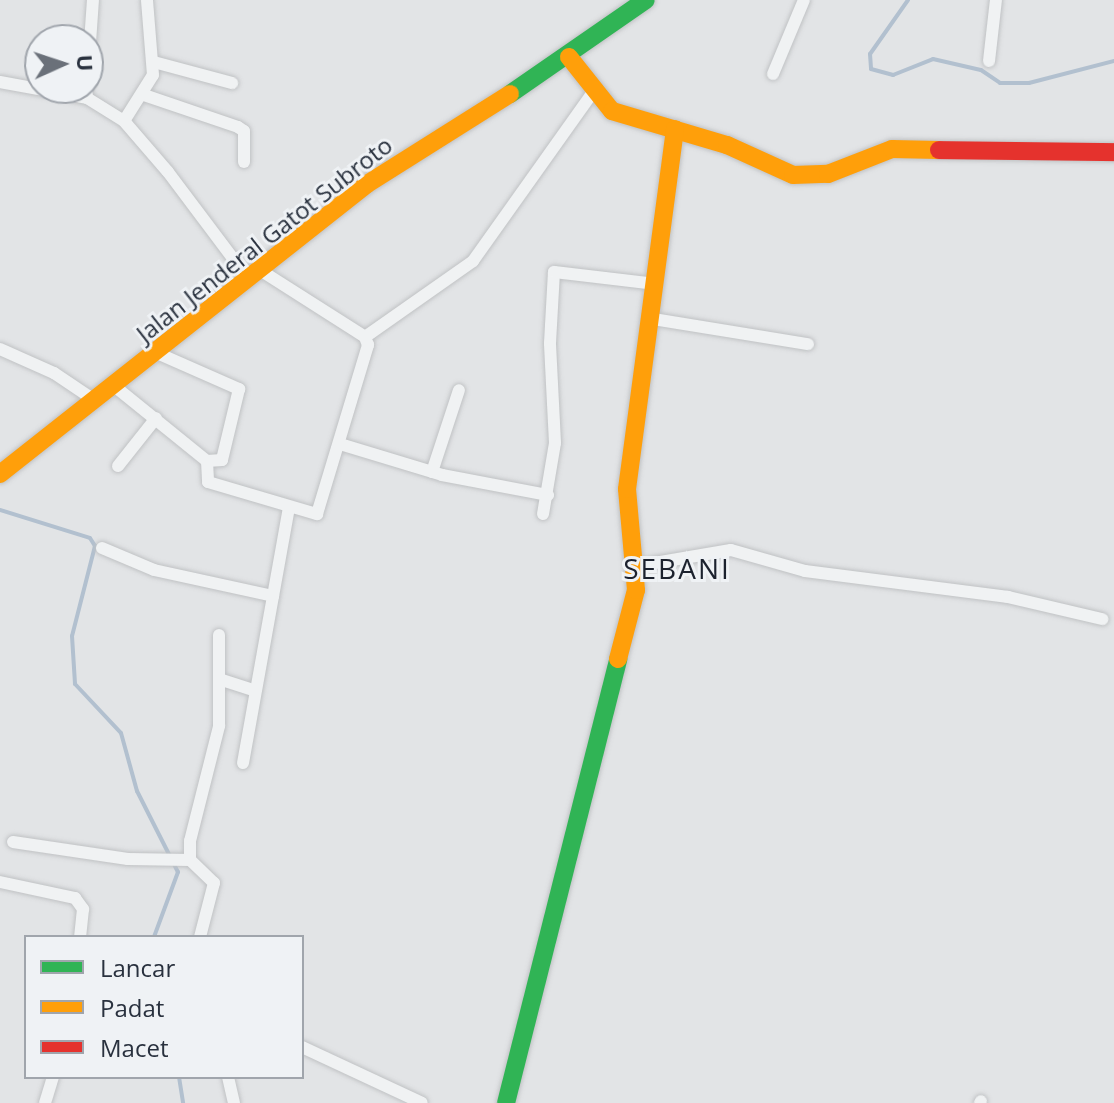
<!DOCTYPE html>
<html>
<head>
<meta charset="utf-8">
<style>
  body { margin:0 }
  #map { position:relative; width:1114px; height:1103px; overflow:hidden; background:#e2e4e6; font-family:"Open Sans",sans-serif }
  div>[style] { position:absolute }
  .stream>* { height:4px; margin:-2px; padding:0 2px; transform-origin:2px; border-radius:2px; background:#b2c0cf }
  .roads { filter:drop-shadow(0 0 2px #c0c2c4) drop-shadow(0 0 2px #c0c2c4) }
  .street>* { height:12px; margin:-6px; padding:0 6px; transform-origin:6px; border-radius:6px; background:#f0f2f3 }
  .fast>* { height:18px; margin:-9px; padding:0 9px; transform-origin:9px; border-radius:9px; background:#30b455 }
  .slow>* { height:18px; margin:-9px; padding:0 9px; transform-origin:9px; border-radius:9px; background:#ff9f0a }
  .jam>* { height:18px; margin:-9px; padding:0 9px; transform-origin:9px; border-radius:9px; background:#e5322d }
  span { translate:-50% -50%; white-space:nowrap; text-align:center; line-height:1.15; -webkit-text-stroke:6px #eff2f5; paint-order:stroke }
  .street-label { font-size:24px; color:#29313e }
  .quarter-label { font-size:28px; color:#1c222e; letter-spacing:2px }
  .legend { position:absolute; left:24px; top:935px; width:280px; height:144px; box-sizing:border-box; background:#eff2f5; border:2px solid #a0a5ac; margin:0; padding:10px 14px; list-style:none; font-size:24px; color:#29313e }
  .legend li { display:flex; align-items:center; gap:16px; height:40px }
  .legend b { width:40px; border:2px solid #a0a5ac }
  .north { position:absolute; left:24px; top:24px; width:80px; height:80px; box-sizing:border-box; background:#eff2f5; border:2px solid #a0a5ac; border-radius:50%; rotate:87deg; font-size:22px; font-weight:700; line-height:32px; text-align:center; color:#29313e }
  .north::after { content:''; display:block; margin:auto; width:28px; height:36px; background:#6a7079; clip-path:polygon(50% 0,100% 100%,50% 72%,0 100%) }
</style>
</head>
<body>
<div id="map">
  <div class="stream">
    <div style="left:908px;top:0;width:66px;rotate:125.1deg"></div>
    <div style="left:870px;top:54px;width:15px;rotate:86deg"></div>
    <div style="left:871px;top:69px;width:23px;rotate:15deg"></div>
    <div style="left:893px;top:75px;width:43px;rotate:-21.8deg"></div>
    <div style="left:933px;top:59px;width:49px;rotate:12.9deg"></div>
    <div style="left:981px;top:70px;width:23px;rotate:34deg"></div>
    <div style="left:1000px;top:83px;width:29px"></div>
    <div style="left:1029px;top:83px;width:88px;rotate:-14.5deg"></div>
    <div style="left:0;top:510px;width:94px;rotate:17.3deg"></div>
    <div style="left:90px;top:538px;width:9px;rotate:58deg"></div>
    <div style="left:95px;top:546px;width:93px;rotate:104.3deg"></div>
    <div style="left:72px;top:636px;width:48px;rotate:86.4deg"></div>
    <div style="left:75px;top:684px;width:67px;rotate:46.8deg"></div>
    <div style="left:121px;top:733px;width:60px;rotate:74.6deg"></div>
    <div style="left:137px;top:791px;width:91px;rotate:63.2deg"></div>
    <div style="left:178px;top:872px;width:69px;rotate:110.3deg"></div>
    <div style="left:179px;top:1077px;width:26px;rotate:81deg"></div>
  </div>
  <div class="roads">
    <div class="street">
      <div style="left:989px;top:61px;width:61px;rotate:-83.5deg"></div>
      <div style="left:154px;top:62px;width:81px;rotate:15.1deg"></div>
      <div style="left:88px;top:71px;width:71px;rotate:-86deg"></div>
      <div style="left:773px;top:74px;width:80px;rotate:-67.3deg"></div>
      <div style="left:0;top:82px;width:88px;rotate:10.4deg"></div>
      <div style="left:86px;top:88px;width:10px;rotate:84deg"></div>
      <div style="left:87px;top:98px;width:44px;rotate:31.9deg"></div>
      <div style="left:124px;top:121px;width:67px;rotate:49.2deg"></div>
      <div style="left:168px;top:172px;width:135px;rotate:53.1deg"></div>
      <div style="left:144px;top:95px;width:99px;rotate:18.8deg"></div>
      <div style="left:238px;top:127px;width:7px;rotate:34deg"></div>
      <div style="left:244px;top:131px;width:31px;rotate:90deg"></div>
      <div style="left:124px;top:121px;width:54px;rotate:-57.8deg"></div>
      <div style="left:153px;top:75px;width:75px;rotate:-94.6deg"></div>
      <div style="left:260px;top:270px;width:125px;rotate:32.5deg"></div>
      <div style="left:653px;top:319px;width:157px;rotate:9.2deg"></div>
      <div style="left:365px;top:337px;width:132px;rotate:-35.1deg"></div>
      <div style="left:473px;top:261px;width:207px;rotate:-54.6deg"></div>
      <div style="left:0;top:349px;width:59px;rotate:24deg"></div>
      <div style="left:54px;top:373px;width:48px;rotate:34deg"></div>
      <div style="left:157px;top:353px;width:90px;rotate:23.7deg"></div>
      <div style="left:239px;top:389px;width:73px;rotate:103.5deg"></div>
      <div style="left:222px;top:460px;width:15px;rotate:176deg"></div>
      <div style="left:207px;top:461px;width:21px;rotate:87deg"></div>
      <div style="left:208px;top:482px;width:114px;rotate:16.4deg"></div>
      <div style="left:317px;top:514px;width:177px;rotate:-73.2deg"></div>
      <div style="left:368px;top:345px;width:9px;rotate:-111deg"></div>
      <div style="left:113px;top:385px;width:121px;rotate:39deg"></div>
      <div style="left:340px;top:444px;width:107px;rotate:16.9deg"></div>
      <div style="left:442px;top:475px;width:108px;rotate:10.7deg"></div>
      <div style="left:118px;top:466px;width:61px;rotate:-51.6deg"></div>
      <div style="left:432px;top:472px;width:86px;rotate:-71.8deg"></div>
      <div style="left:543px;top:514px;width:72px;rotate:-80.4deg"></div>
      <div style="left:555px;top:443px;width:100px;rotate:-92.9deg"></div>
      <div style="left:550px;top:343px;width:71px;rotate:-86.8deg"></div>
      <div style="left:554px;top:272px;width:103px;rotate:6.7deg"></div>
      <div style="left:102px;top:548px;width:56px;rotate:22.9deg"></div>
      <div style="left:154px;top:570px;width:122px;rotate:12.3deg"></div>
      <div style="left:637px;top:566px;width:95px;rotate:-9.7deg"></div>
      <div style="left:731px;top:550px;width:77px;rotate:15.8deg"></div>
      <div style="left:805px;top:571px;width:205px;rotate:7.3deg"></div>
      <div style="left:1008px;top:597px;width:97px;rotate:13.2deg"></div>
      <div style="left:222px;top:680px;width:35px;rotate:18deg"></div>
      <div style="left:243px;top:763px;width:260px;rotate:-79.8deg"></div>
      <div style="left:13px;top:842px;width:116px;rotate:8.4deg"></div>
      <div style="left:128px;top:859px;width:62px;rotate:0.9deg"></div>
      <div style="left:0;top:882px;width:77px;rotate:12deg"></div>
      <div style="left:75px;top:898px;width:14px;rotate:54deg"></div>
      <div style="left:83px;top:909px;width:28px;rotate:96deg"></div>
      <div style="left:200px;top:937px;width:56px;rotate:-75.5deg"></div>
      <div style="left:214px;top:883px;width:33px;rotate:-136deg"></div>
      <div style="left:190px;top:860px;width:19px;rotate:-90deg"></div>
      <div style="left:190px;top:841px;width:119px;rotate:-75.8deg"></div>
      <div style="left:219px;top:726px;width:91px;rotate:-90deg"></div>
      <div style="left:302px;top:1047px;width:132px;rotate:25deg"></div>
      <div style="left:228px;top:1077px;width:27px;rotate:77deg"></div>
      <div style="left:45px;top:1103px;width:27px;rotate:-73deg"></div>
      <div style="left:980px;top:1103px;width:2px;rotate:-63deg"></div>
    </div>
    <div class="fast">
      <div style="left:510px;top:94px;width:165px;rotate:-34.7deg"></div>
      <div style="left:506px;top:1103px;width:458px;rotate:-75.8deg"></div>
    </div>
    <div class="slow">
      <div style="left:569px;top:57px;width:69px;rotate:51.5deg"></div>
      <div style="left:612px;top:111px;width:120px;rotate:16.5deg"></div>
      <div style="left:727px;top:145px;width:72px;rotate:24.4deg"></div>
      <div style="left:793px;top:175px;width:35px;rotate:-2deg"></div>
      <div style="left:828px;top:174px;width:69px;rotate:-21.3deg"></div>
      <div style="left:892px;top:149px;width:47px;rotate:1.2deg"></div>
      <div style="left:0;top:474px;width:468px;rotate:-38.3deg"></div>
      <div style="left:367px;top:184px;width:169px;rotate:-32.2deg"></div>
      <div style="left:618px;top:659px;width:71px;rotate:-75.4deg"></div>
      <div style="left:636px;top:590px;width:101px;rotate:-95.1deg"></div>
      <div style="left:627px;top:489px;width:363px;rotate:-82.4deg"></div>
    </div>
    <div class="jam">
      <div style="left:939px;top:150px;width:175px;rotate:0.7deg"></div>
    </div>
  </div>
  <div class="street-label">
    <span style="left:264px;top:239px;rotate:-38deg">Jalan Jenderal Gatot Subroto</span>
  </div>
  <div class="quarter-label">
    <span style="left:677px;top:568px">SEBANI</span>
  </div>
  <ul class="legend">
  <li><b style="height:10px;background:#30b455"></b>Lancar</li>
  <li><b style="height:10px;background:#ff9f0a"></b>Padat</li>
  <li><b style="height:10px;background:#e5322d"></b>Macet</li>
  </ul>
  <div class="north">U</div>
</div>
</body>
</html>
